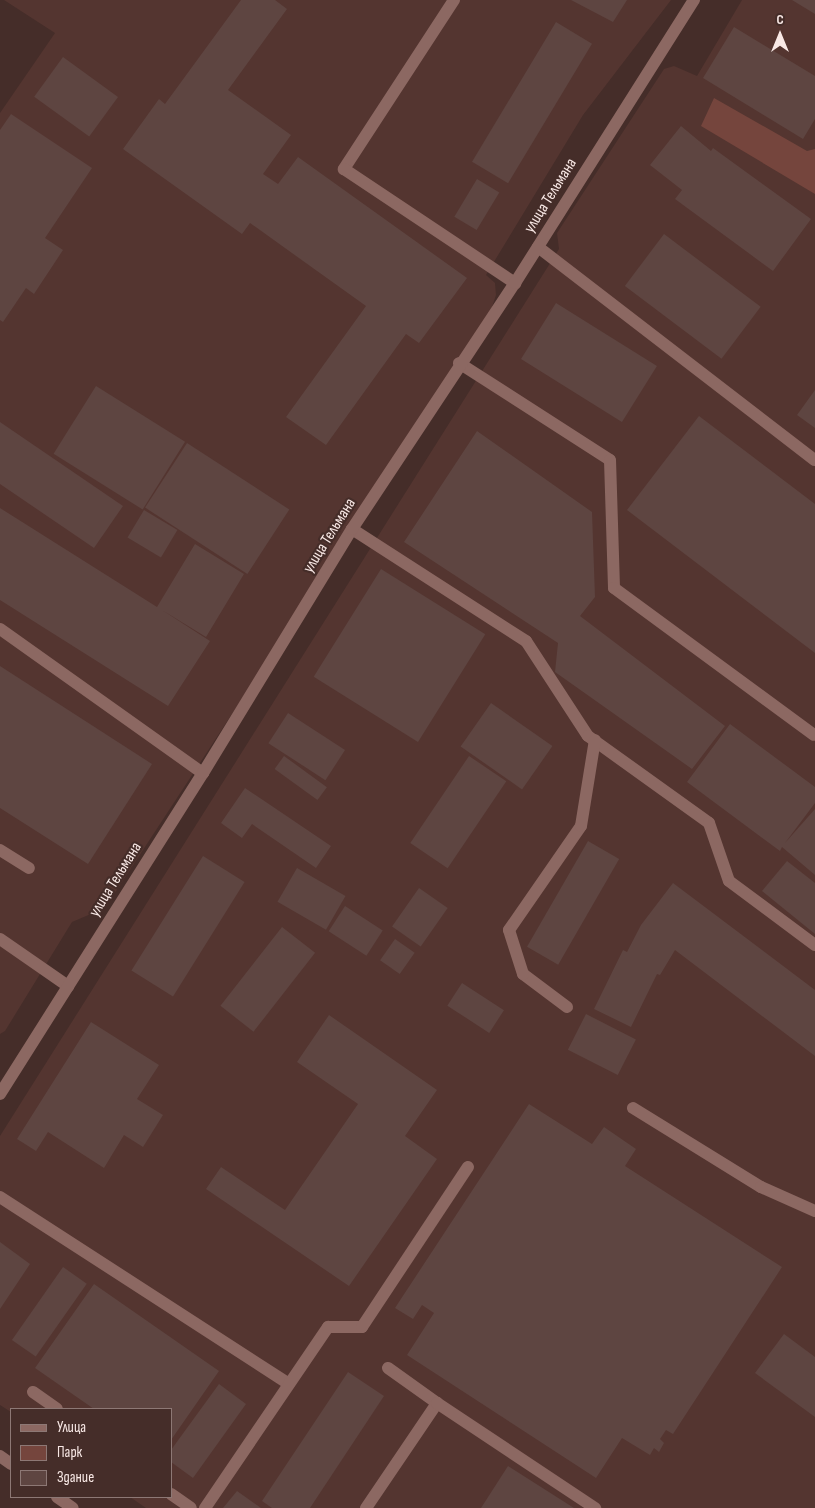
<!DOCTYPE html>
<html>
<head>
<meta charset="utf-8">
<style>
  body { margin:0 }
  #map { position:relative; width:815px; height:1508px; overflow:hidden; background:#452d29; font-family:"Sofia Sans Condensed",sans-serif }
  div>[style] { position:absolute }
  .built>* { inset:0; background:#543530 }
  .green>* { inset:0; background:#75453d }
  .building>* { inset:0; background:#5e4541; transform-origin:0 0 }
  .minor>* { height:12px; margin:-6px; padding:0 6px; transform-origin:6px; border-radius:6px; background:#8c6862 }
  span { translate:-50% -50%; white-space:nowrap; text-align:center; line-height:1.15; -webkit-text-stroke:4.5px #452d29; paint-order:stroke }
  .street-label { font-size:16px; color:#f9e9e6 }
  .legend { position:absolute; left:10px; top:1408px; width:162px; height:90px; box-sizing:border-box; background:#452d29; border:1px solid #8d7875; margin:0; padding:6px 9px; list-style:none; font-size:15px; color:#f9e9e6 }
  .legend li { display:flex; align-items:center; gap:10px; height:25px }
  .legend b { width:25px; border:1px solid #8d7875 }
  .north { position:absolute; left:755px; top:10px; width:50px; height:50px; -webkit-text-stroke:4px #452d29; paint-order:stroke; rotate:0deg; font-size:14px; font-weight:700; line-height:20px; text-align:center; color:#f9e9e6 }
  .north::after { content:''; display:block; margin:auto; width:18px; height:22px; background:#f9e9e6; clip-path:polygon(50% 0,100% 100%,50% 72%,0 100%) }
</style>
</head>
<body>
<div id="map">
  <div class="built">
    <div style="clip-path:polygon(4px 0,671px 0,583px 115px,486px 275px,495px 283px,496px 295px,492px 307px,370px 503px,105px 908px,72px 922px,5px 1031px,0 1034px,0 113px,55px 33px)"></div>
    <div style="clip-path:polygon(742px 0,815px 0,815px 1508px,146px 1508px,130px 1497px,171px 1497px,171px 1409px,11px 1409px,11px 1412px,0 1405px,0 1136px,559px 249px,557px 233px,664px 69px,674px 66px,697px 76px)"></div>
  </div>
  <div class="green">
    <div style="clip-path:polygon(714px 98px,807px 151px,815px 149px,815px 194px,701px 126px)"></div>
  </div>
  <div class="building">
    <div style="clip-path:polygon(241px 0,275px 0,287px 9px,228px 90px,291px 135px,263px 174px,278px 184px,298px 157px,467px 278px,419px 343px,406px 334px,326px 445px,286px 417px,366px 306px,250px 223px,242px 234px,123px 149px,159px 99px,165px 104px)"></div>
    <div style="clip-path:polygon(571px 0,627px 0,613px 22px)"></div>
    <div style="clip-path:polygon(792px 0,815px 0,815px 14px)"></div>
    <div style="left:556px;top:22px;width:42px;height:163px;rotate:31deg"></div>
    <div style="clip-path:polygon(734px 27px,815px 76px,815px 119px,803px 139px,703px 78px)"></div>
    <div style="left:63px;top:57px;width:68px;height:49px;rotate:36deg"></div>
    <div style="clip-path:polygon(11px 114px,92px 168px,45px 238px,63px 250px,34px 294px,26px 288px,3px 322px,0 320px,0 130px)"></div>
    <div style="clip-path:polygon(681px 126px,711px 151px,713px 148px,811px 219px,773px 271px,675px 199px,682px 190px,650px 165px)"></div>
    <div style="left:477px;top:179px;width:26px;height:44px;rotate:31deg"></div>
    <div style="left:664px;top:234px;width:121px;height:65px;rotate:37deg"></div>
    <div style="left:556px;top:303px;width:119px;height:66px;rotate:32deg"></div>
    <div style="left:96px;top:386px;width:105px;height:80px;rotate:32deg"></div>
    <div style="clip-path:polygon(815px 390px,815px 428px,797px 415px)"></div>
    <div style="clip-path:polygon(699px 416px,815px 504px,815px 653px,627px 510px)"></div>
    <div style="clip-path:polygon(0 422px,123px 506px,94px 548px,0 484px)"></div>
    <div style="clip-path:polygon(477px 431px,592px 512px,595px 597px,580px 616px,725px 726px,692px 769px,555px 672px,558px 643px,404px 542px)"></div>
    <div style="left:187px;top:443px;width:122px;height:77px;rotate:33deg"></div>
    <div style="clip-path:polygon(0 508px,157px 607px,195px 544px,244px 574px,206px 637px,162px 610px,210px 641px,168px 706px,0 600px)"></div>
    <div style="left:144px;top:510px;width:39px;height:32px;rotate:31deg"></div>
    <div style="left:381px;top:569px;width:123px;height:127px;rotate:32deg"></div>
    <div style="clip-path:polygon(0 666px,152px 764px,88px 864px,0 808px)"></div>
    <div style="left:491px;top:703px;width:75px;height:53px;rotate:35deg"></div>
    <div style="left:288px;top:713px;width:68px;height:36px;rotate:33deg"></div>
    <div style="clip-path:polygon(730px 724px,815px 787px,815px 803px,785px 843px,815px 809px,815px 875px,782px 847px,780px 851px,687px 782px)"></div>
    <div style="left:284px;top:756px;width:53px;height:16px;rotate:36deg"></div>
    <div style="left:469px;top:756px;width:45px;height:105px;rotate:34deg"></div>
    <div style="clip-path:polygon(245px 788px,331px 846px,316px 868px,252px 824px,242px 838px,221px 823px)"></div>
    <div style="left:588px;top:841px;width:36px;height:122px;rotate:30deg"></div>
    <div style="left:203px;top:856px;width:49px;height:135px;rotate:32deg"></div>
    <div style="clip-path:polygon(787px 861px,815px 883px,815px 934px,762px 891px)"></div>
    <div style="left:297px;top:868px;width:56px;height:39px;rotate:30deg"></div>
    <div style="clip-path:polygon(673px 883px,815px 990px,815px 1056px,675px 950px,660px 975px,657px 974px,631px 1027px,594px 1009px,623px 950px,627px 952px,641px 925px)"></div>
    <div style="left:419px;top:888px;width:35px;height:47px;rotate:35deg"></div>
    <div style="left:345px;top:906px;width:45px;height:30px;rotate:33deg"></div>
    <div style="left:282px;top:927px;width:42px;height:100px;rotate:38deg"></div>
    <div style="left:395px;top:939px;width:24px;height:26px;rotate:35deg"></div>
    <div style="left:462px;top:983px;width:50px;height:27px;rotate:33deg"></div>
    <div style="left:586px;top:1014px;width:56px;height:40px;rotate:27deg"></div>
    <div style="clip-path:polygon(329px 1015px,437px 1090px,405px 1136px,437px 1159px,349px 1286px,206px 1189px,221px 1167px,285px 1210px,358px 1104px,297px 1062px)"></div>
    <div style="clip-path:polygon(91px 1022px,159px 1065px,137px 1099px,163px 1115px,143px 1147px,124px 1135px,104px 1168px,48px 1132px,36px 1151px,17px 1139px)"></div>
    <div style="clip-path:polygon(529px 1104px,592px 1144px,604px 1127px,636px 1149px,625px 1166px,782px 1267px,673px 1434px,666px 1430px,660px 1439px,664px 1443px,659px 1452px,654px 1448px,650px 1455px,622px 1438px,596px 1478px,407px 1355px,434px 1313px,422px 1305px,413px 1319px,395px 1308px)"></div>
    <div style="clip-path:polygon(0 1242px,30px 1264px,0 1309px)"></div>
    <div style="left:63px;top:1267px;width:29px;height:89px;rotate:35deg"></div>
    <div style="clip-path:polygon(94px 1284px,219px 1371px,171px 1440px,171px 1409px,94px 1409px,35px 1368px)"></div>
    <div style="clip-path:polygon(784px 1334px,815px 1357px,815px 1417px,755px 1373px)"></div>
    <div style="clip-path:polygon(348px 1372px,384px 1396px,310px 1508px,272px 1508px,262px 1501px)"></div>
    <div style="clip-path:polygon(219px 1384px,246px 1404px,193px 1478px,171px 1462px,171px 1450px)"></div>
    <div style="clip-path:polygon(508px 1466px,574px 1508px,481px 1508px)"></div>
    <div style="clip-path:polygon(237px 1491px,261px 1508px,223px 1508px)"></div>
  </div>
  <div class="minor">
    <div style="left:454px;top:0;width:202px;rotate:123.1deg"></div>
    <div style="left:344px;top:169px;width:206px;rotate:33.7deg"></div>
    <div style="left:538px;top:247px;width:349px;rotate:37.6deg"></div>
    <div style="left:459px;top:363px;width:179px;rotate:32.7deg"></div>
    <div style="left:610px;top:460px;width:128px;rotate:88.2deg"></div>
    <div style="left:614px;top:588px;width:248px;rotate:36.3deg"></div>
    <div style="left:352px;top:529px;width:207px;rotate:32.8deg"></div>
    <div style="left:526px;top:641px;width:113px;rotate:56.9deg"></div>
    <div style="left:588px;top:736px;width:149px;rotate:35.7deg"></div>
    <div style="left:709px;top:823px;width:61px;rotate:71deg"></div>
    <div style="left:729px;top:881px;width:107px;rotate:36.7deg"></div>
    <div style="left:0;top:629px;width:249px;rotate:35.4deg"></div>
    <div style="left:0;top:850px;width:34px;rotate:32deg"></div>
    <div style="left:0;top:939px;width:83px;rotate:34.7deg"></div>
    <div style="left:567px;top:1007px;width:55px;rotate:-143.1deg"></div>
    <div style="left:523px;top:974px;width:46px;rotate:-107.7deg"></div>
    <div style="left:509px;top:930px;width:126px;rotate:-55.3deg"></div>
    <div style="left:581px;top:826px;width:87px;rotate:-80.8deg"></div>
    <div style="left:0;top:1094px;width:380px;rotate:-57.7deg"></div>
    <div style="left:203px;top:773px;width:286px;rotate:-58.6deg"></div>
    <div style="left:352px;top:529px;width:295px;rotate:-56.5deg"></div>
    <div style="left:515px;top:283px;width:335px;rotate:-57.7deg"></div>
    <div style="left:633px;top:1108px;width:150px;rotate:31.7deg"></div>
    <div style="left:761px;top:1187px;width:59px;rotate:24deg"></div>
    <div style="left:0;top:1197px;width:344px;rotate:32.9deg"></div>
    <div style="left:388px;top:1368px;width:60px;rotate:35.5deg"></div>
    <div style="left:33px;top:1392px;width:29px;rotate:35deg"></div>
    <div style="left:0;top:1456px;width:14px;rotate:36deg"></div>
    <div style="left:171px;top:1494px;width:24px;rotate:35deg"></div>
    <div style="left:57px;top:1497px;width:19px;rotate:35deg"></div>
    <div style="left:205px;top:1508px;width:219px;rotate:-55.8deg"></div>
    <div style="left:328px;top:1327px;width:34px"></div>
    <div style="left:362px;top:1327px;width:192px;rotate:-56.5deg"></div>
    <div style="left:366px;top:1508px;width:127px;rotate:-55.9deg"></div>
    <div style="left:437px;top:1403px;width:190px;rotate:33.6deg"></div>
  </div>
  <div class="street-label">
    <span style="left:551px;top:196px;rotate:-58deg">улица Тельмана</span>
    <span style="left:330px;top:536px;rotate:-58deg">улица Тельмана</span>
    <span style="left:116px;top:880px;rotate:-58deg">улица Тельмана</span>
  </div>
  <ul class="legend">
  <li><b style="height:6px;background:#8c6862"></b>Улица</li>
  <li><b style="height:14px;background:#75453d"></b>Парк</li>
  <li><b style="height:14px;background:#5e4541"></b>Здание</li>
  </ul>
  <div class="north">С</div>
</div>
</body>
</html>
